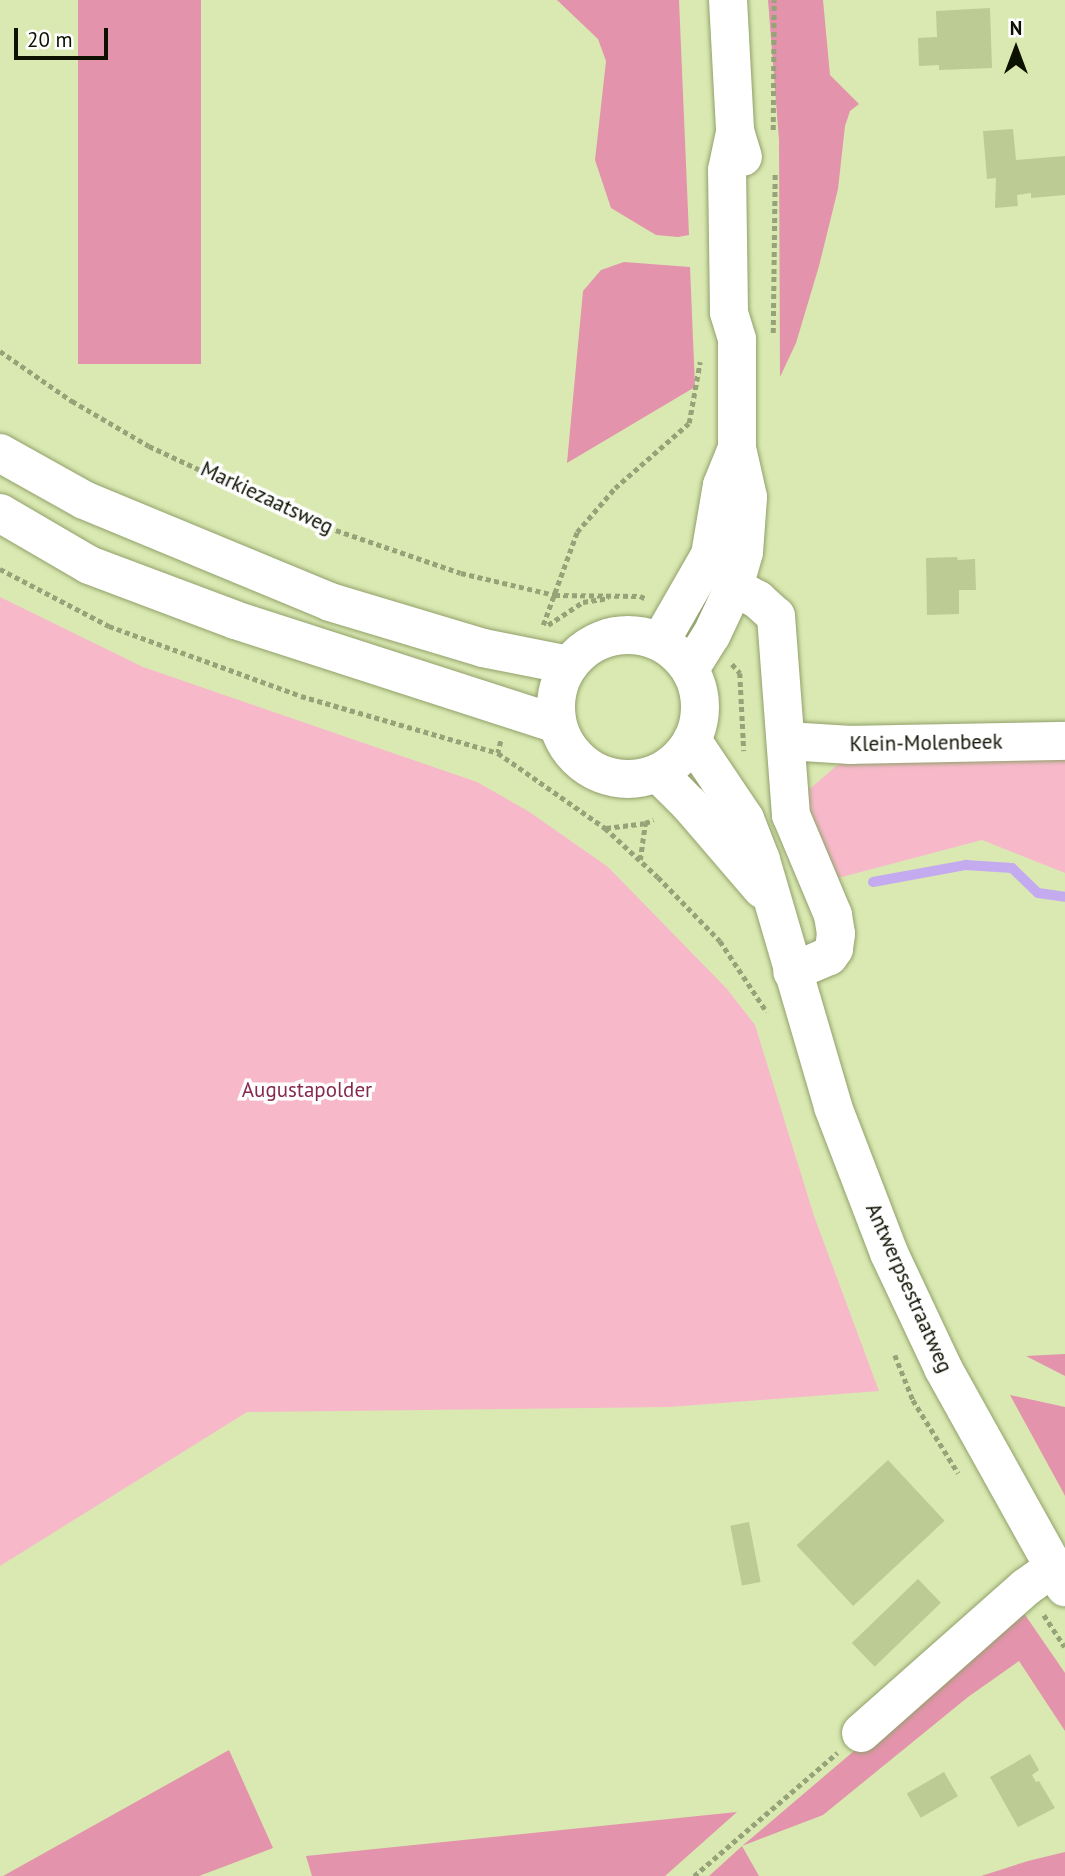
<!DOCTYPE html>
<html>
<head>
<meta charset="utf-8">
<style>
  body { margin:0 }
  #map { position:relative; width:1065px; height:1876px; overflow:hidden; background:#d9e9b1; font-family:"PT Sans",sans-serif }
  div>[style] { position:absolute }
  .green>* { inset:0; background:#f7b9ca }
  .forest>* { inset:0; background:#e393ab; transform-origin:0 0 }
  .stream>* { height:10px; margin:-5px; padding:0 5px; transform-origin:5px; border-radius:5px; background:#c4abf0 }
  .building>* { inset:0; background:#bccb94; transform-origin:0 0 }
  .path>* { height:4.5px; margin-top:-2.25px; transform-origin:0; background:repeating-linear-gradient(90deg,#96a277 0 5px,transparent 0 8.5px) }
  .roads { filter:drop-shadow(0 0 2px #92a06b) drop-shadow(0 0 2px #92a06b) }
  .minor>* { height:38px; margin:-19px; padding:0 19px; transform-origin:19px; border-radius:19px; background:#fff }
  .major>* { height:38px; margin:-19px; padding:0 19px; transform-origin:19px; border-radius:19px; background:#fff }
  .major>.ring { margin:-19px; padding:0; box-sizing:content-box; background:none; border:38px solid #fff; border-radius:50% }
  span { translate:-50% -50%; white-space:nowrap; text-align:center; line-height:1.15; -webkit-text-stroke:7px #fff; paint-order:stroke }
  .street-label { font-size:21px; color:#0c1100 }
  .park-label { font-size:21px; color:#86294c }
  .north { position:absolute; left:981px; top:14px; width:70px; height:70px; -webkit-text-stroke:5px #fff; paint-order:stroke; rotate:0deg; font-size:19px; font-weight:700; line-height:28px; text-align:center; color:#0c1100 }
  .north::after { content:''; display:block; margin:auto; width:24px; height:32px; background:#0c1100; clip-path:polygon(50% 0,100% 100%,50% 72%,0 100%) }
  .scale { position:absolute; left:14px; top:28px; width:94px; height:32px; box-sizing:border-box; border:4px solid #0c1100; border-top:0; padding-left:9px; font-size:21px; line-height:24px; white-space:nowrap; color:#0c1100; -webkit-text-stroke:5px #fff; paint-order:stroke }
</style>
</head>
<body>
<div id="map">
  <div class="green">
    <div style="clip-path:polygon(0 597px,143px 667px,477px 782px,528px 811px,608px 867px,727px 989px,755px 1025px,814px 1216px,879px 1391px,670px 1407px,247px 1412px,0 1566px)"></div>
    <div style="clip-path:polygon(1065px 751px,1065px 873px,982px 840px,838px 878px,800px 797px,847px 757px)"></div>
  </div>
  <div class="forest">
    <div style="left:78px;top:0;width:123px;height:364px"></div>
    <div style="clip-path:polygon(557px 0,679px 0,689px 235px,678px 237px,656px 235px,611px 208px,595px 160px,606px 61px,598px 39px)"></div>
    <div style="clip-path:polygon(768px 0,823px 0,830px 75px,859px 104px,850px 111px,845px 126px,838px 189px,819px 266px,796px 343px,780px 377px,779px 140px)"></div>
    <div style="clip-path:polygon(624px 262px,690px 267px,695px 387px,567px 463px,583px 291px,601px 270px)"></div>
    <div style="clip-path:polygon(1065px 1354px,1065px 1376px,1026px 1356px)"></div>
    <div style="clip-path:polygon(1010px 1395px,1065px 1407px,1065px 1496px,1063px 1492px)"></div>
    <div style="clip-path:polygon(1021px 1609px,1065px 1673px,1065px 1731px,1019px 1661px,968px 1697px,823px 1815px,742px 1846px,759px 1876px,709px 1876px,741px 1847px)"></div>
    <div style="clip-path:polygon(229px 1750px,273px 1848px,199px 1876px,3px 1876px)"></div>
    <div style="clip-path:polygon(737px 1812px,665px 1876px,312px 1876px,306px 1856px)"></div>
    <div style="clip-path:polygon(1065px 1852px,1065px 1876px,981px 1876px,1028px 1861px)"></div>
  </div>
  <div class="stream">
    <div style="left:873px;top:882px;width:95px;rotate:-10.4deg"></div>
    <div style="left:966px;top:865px;width:46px;rotate:3.7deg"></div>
    <div style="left:1012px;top:868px;width:36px;rotate:44deg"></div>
    <div style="left:1038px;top:893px;width:27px;rotate:8deg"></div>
  </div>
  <div class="building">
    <div style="clip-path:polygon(990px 8px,992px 68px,939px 70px,939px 65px,919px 66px,918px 38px,937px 37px,936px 11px)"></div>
    <div style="clip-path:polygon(1013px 129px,1016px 160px,1065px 156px,1065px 195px,1031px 198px,1031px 193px,1017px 195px,1018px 206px,995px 208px,996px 178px,987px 179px,983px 131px)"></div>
    <div style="clip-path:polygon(957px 557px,958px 560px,975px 559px,976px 590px,959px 590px,959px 614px,927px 615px,926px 558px)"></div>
    <div style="left:888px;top:1460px;width:83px;height:125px;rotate:47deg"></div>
    <div style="left:749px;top:1522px;width:61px;height:19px;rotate:79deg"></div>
    <div style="left:918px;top:1579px;width:33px;height:92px;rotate:46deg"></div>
    <div style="clip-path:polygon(1030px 1754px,1039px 1770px,1032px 1775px,1036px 1782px,1039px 1781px,1055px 1808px,1018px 1827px,990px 1777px)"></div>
    <div style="left:944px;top:1772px;width:28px;height:43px;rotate:60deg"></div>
  </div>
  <div class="path">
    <div style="left:773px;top:130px;width:130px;rotate:-89.6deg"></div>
    <div style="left:773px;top:333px;width:159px;rotate:-89.3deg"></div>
    <div style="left:0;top:351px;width:88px;rotate:34.8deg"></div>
    <div style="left:72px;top:401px;width:89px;rotate:30.3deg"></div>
    <div style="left:149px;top:446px;width:180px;rotate:25deg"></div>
    <div style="left:312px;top:522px;width:157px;rotate:18.9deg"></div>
    <div style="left:461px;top:573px;width:97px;rotate:13.2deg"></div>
    <div style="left:555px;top:595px;width:85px;rotate:0.7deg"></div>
    <div style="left:640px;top:596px;width:8px;rotate:23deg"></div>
    <div style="left:0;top:569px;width:123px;rotate:27.6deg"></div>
    <div style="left:109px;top:626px;width:204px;rotate:20deg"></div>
    <div style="left:301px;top:696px;width:205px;rotate:16.1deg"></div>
    <div style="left:543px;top:625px;width:99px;rotate:-69.9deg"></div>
    <div style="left:577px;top:532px;width:58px;rotate:-49.2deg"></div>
    <div style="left:615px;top:488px;width:98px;rotate:-41.3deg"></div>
    <div style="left:689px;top:423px;width:62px;rotate:-79.8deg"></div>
    <div style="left:548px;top:625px;width:42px;rotate:-33.3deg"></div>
    <div style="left:583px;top:602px;width:26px;rotate:-9deg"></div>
    <div style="left:732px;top:664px;width:12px;rotate:48deg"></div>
    <div style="left:740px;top:673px;width:78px;rotate:87.1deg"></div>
    <div style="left:501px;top:741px;width:12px;rotate:104deg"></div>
    <div style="left:498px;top:753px;width:131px;rotate:35deg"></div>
    <div style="left:605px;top:828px;width:72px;rotate:42.8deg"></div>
    <div style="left:658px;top:877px;width:89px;rotate:45.9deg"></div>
    <div style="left:720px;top:941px;width:85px;rotate:56.5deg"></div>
    <div style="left:606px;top:828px;width:39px;rotate:-7deg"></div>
    <div style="left:640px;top:860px;width:37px;rotate:-82deg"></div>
    <div style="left:645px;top:823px;width:9px;rotate:-18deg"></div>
    <div style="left:895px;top:1355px;width:48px;rotate:68.2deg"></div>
    <div style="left:913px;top:1400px;width:86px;rotate:58.3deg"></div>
    <div style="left:1044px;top:1615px;width:38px;rotate:57deg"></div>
    <div style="left:694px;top:1876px;width:189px;rotate:-40.7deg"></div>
  </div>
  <div class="roads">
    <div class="minor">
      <div style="left:728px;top:0;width:131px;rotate:86.9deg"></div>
      <div style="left:735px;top:131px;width:27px;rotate:73deg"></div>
      <div style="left:734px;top:587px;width:27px;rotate:28deg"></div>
      <div style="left:758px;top:600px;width:24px;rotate:42deg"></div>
      <div style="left:776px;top:616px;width:200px;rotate:85.7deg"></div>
      <div style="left:791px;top:815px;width:108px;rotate:67.2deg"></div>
      <div style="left:833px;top:915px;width:19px;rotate:81deg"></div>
      <div style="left:836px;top:934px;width:15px;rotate:98deg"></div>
      <div style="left:834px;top:949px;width:9px;rotate:126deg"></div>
      <div style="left:829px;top:956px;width:40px;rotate:156.6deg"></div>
      <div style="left:660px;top:642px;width:100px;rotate:-60.1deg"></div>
      <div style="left:710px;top:555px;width:71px;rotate:-80.3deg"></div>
      <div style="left:722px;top:485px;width:38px;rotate:-68deg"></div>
      <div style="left:690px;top:669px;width:39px;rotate:-58deg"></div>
      <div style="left:711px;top:636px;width:54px;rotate:-64.9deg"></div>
      <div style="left:734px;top:587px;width:36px;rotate:-74deg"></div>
      <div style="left:744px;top:552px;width:55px;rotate:-85.8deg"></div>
      <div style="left:748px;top:497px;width:50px;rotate:-102.7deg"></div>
      <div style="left:737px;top:448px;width:109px;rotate:-90deg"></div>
      <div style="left:737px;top:339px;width:28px;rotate:-107deg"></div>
      <div style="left:729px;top:312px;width:142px;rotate:-90.8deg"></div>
      <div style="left:727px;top:170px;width:40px;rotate:-78deg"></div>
      <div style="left:787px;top:741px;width:64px;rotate:3.6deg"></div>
      <div style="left:851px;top:745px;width:214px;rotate:-1.1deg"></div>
      <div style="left:861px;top:1733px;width:220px;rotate:-41.5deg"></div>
      <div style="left:1026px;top:1587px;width:32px;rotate:-35deg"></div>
    </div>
    <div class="major">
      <div style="left:0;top:453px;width:96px;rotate:29.2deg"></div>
      <div style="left:84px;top:500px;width:266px;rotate:22.5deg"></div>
      <div style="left:330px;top:602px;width:160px;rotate:16.7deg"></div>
      <div style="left:483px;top:648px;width:88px;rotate:11.2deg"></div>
      <div style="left:0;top:513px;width:103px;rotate:30.3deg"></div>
      <div style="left:89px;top:565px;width:156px;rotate:20.6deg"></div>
      <div style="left:235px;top:620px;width:338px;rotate:17.9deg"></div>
      <div class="ring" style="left:556px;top:635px;width:106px;height:106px"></div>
      <div style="left:692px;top:740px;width:95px;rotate:56.1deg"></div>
      <div style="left:745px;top:819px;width:44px;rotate:68.7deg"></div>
      <div style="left:761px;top:860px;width:257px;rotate:73.7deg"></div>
      <div style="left:833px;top:1107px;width:156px;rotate:69deg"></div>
      <div style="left:889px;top:1253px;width:127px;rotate:64.8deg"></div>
      <div style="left:943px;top:1368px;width:251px;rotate:60.9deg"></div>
      <div style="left:658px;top:773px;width:45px;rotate:45deg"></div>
      <div style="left:690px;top:805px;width:111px;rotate:49.4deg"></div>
    </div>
  </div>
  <div class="street-label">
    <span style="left:267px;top:498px;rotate:25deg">Markiezaatsweg</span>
    <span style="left:926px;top:743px;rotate:-1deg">Klein-Molenbeek</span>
    <span style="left:909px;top:1288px;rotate:66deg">Antwerpsestraatweg</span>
  </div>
  <div class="park-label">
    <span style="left:307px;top:1090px">Augustapolder</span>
  </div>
  <div class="north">N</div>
  <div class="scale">20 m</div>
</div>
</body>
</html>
